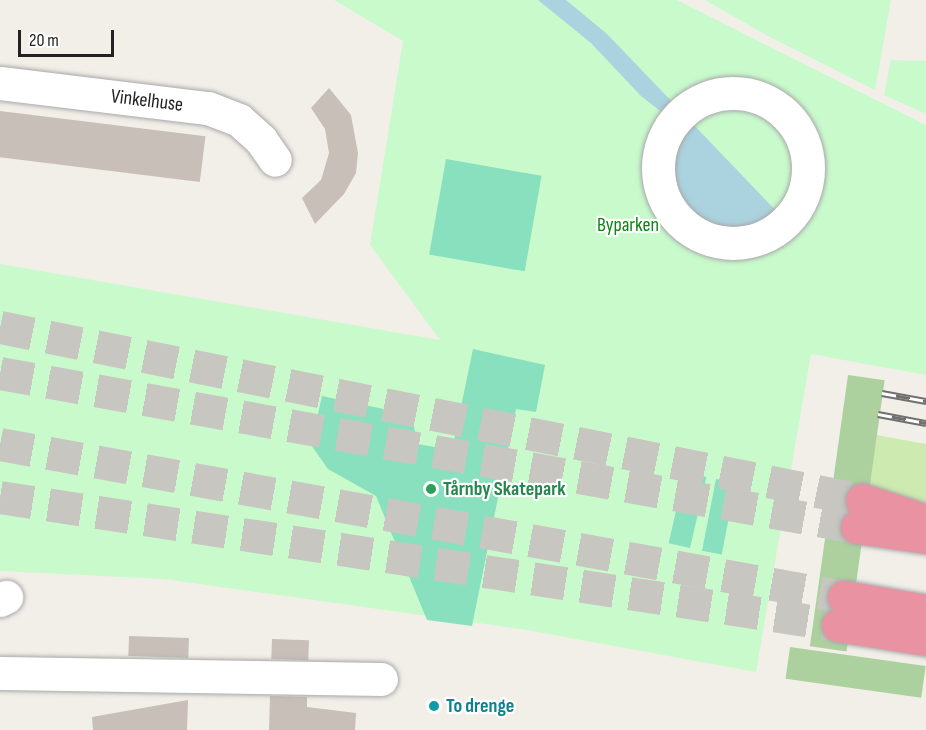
<!DOCTYPE html>
<html>
<head>
<meta charset="utf-8">
<style>
  body { margin:0 }
  #map { position:relative; width:926px; height:730px; overflow:hidden; background:#f2efe9; font-family:"Sofia Sans Condensed",sans-serif }
  div>[style] { position:absolute }
  .grass>* { inset:0; background:#cdebb0 }
  .forest>* { inset:0; background:#add19e; transform-origin:0 0 }
  .park>* { inset:0; background:#c8facc }
  .pitch>* { inset:0; background:#88e0be; transform-origin:0 0 }
  .water>* { inset:0; background:#aad3df }
  .building>* { inset:0; background:#c7bfb8; transform-origin:0 0 }
  .highway-tunnel>* { height:33px; margin-top:-16.5px; transform-origin:0; background:repeating-linear-gradient(90deg,#c8c6c1 0 33px,transparent 0 49px) }
  .roads { filter:drop-shadow(0 0 2px #a9a9a9) drop-shadow(0 0 2px #a9a9a9) }
  .minor>* { height:33px; margin:-16.5px; padding:0 16.5px; transform-origin:16.5px; border-radius:16.5px; background:#fff }
  .minor>.ring { margin:-16.5px; padding:0; box-sizing:content-box; background:none; border:33px solid #fff; border-radius:50% }
  .highway>* { height:33px; margin:-16.5px; padding:0 16.5px; transform-origin:16.5px; border-radius:16.5px; background:#e892a2 }
  .rail>* { height:7px; margin-top:-3.5px; transform-origin:0; background:repeating-linear-gradient(90deg,#fff 0 14px,#707070 0 28px); box-sizing:border-box; border-block:2px solid #707070 }
  .dots>* { width:16px; height:16px; translate:-50% -50%; box-sizing:border-box; border:3px solid #fff; border-radius:50% }
  span { translate:-50% -50%; white-space:nowrap; text-align:center; line-height:1.15; -webkit-text-stroke:4.5px #fff; paint-order:stroke }
  .street-label { font-size:20px; color:#222 }
  .park-label { font-size:20px; color:#0c8416 }
  .leisure-label { font-size:20px; color:#27864d; font-weight:700 }
  .left { translate:0 -50%; text-align:left }
  .culture-label { font-size:20px; color:#0d838f; font-weight:700 }
  .scale { position:absolute; left:18px; top:30px; width:96px; height:27px; box-sizing:border-box; border:3px solid #222; border-top:0; padding-left:8px; font-size:18px; line-height:21px; white-space:nowrap; color:#222; -webkit-text-stroke:4px #fff; paint-order:stroke }
</style>
</head>
<body>
<div id="map">
  <div class="grass">
    <div style="clip-path:polygon(876px 435px,926px 444px,926px 503px,867px 489px)"></div>
  </div>
  <div class="forest">
    <div style="left:848px;top:375px;width:37px;height:274px;rotate:8deg"></div>
    <div style="left:790px;top:647px;width:137px;height:32px;rotate:8deg"></div>
  </div>
  <div class="park">
    <div style="clip-path:polygon(334px 0,677px 0,926px 125px,926px 375px,811px 354px,756px 672px,521px 629px,164px 579px,0 571px,0 264px,440px 340px,370px 245px,403px 41px)"></div>
    <div style="clip-path:polygon(705px 0,891px 0,875px 90px,768px 36px)"></div>
    <div style="clip-path:polygon(891px 60px,926px 61px,926px 114px,884px 95px)"></div>
  </div>
  <div class="pitch">
    <div style="left:446px;top:159px;width:97px;height:97px;rotate:10deg"></div>
    <div style="clip-path:polygon(473px 349px,545px 365px,536px 412px,516px 409px,472px 626px,427px 620px,376px 496px,328px 469px,311px 445px,322px 396px,412px 415px,417px 444px,452px 450px)"></div>
    <div style="left:685px;top:472px;width:22px;height:73px;rotate:13deg"></div>
    <div style="left:716px;top:479px;width:20px;height:73px;rotate:11deg"></div>
  </div>
  <div class="water">
    <div style="clip-path:polygon(538px 0,566px 0,607px 34px,680px 110px,673px 121px,641px 96px,591px 43px)"></div>
    <div style="clip-path:polygon(691px 122px,779px 214px,768px 225px,747px 232px,724px 232px,703px 224px,686px 209px,675px 188px,672px 166px,677px 144px)"></div>
  </div>
  <div class="building">
    <div style="clip-path:polygon(329px 88px,351px 115px,358px 153px,356px 173px,344px 194px,315px 224px,302px 198px,321px 180px,329px 153px,325px 129px,311px 108px)"></div>
    <div style="left:0;top:111px;width:207px;height:46px;rotate:7deg"></div>
    <div style="left:129px;top:636px;width:60px;height:20px;rotate:2deg"></div>
    <div style="left:272px;top:639px;width:37px;height:20px;rotate:2deg"></div>
    <div style="clip-path:polygon(270px 696px,307px 697px,307px 707px,356px 713px,355px 730px,269px 730px)"></div>
    <div style="clip-path:polygon(188px 700px,187px 730px,93px 730px,92px 717px)"></div>
  </div>
  <div class="highway-tunnel">
    <div style="left:0;top:327px;width:879px;rotate:11.35deg"></div>
    <div style="left:0;top:373px;width:871px;rotate:10.19deg"></div>
    <div style="left:0;top:444px;width:858px;rotate:10.27deg"></div>
    <div style="left:0;top:497px;width:848px;rotate:8.68deg"></div>
  </div>
  <div class="roads">
    <div class="minor">
      <div style="left:0;top:83px;width:209px;rotate:6.9deg"></div>
      <div style="left:208px;top:108px;width:33px;rotate:21deg"></div>
      <div style="left:239px;top:120px;width:30px;rotate:42deg"></div>
      <div style="left:261px;top:140px;width:24px;rotate:55deg"></div>
      <div class="ring" style="left:658px;top:93px;width:117px;height:117px"></div>
      <div style="left:0;top:600px;width:7px;rotate:-27deg"></div>
      <div style="left:0;top:673px;width:381px;rotate:0.9deg"></div>
    </div>
    <div class="highway">
      <div style="left:862px;top:500px;width:67px;rotate:18.2deg"></div>
      <div style="left:857px;top:527px;width:70px;rotate:8.2deg"></div>
      <div style="left:844px;top:597px;width:83px;rotate:9.7deg"></div>
      <div style="left:838px;top:625px;width:89px;rotate:9deg"></div>
    </div>
  </div>
  <div class="rail">
    <div style="left:882px;top:393px;width:45px;rotate:10.3deg"></div>
    <div style="left:878px;top:414px;width:49px;rotate:10.6deg"></div>
  </div>
  <div class="dots">
    <div style="left:431px;top:489px;background:#2e9e5b"></div>
    <div style="left:434px;top:706px;background:#0f9aa8"></div>
  </div>
  <div class="street-label">
    <span style="left:147px;top:101px;rotate:7deg">Vinkelhuse</span>
  </div>
  <div class="park-label">
    <span style="left:628px;top:225px">Byparken</span>
  </div>
  <div class="leisure-label">
    <span class="left" style="left:443px;top:489px">Tårnby Skatepark</span>
  </div>
  <div class="culture-label">
    <span class="left" style="left:446px;top:706px">To drenge</span>
  </div>
  <div class="scale">20 m</div>
</div>
</body>
</html>
